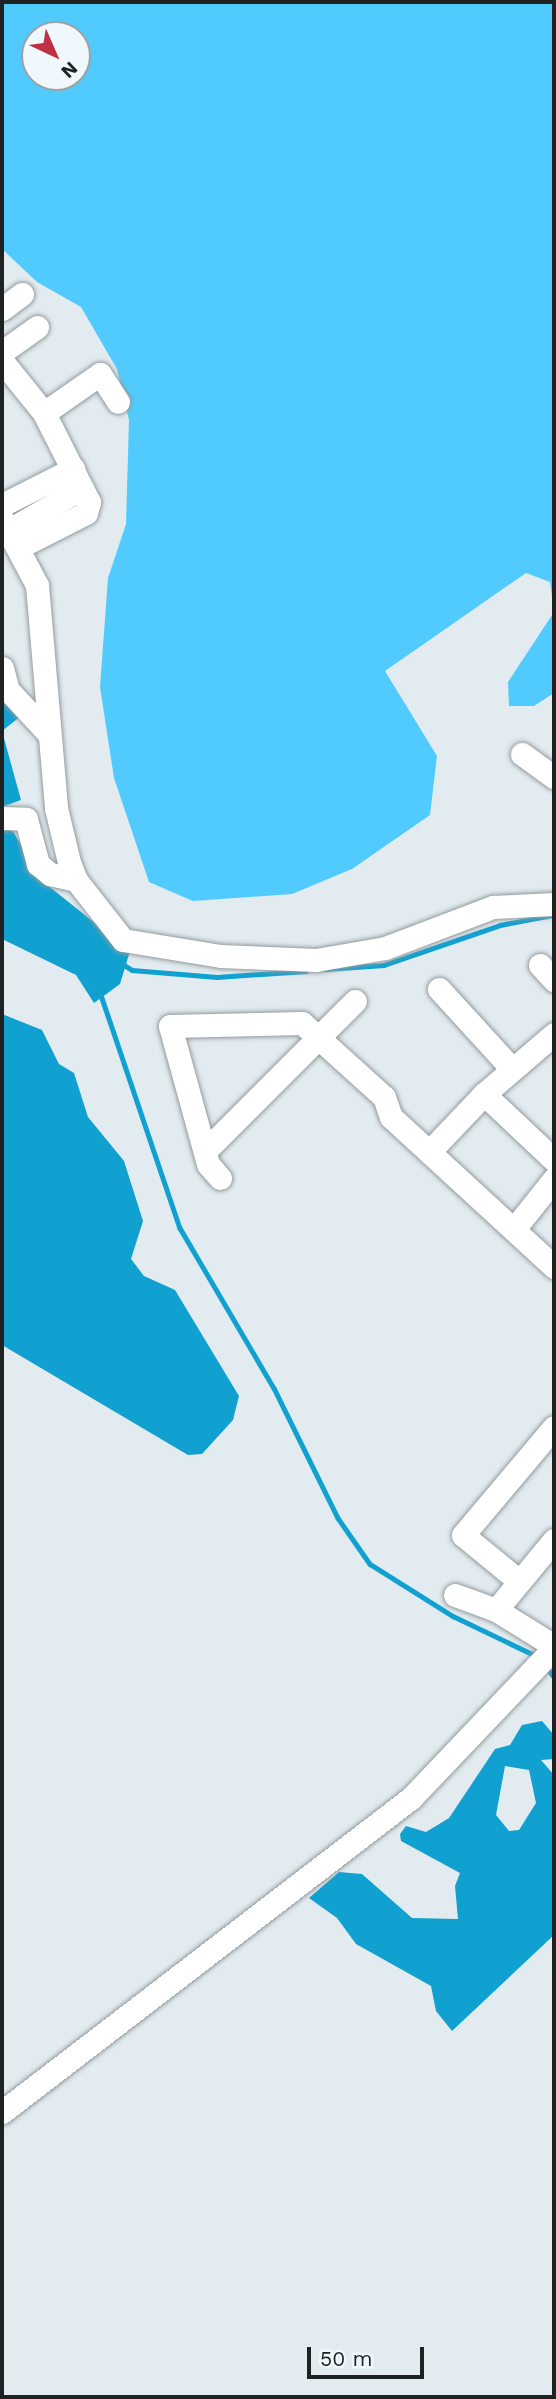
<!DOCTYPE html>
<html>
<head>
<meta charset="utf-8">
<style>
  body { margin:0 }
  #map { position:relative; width:556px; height:2399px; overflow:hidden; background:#e2ebef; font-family:"Work Sans",sans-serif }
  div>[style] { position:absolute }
  .forest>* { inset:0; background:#51cbfd }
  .water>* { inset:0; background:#11a1d1 }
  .stream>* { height:4.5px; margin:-2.25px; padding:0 2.25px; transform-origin:2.25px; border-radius:2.25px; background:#11a1d1 }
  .roads { filter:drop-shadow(0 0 2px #939b9f) drop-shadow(0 0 2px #939b9f) }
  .minor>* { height:23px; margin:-11.5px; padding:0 11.5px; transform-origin:11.5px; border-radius:11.5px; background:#fff }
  span { translate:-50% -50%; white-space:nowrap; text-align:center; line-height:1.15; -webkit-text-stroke:7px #eff8fd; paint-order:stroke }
  .frame { position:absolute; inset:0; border:4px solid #1f2223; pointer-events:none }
  .north { position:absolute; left:21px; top:21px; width:70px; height:70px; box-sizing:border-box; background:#eff8fd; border:2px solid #9ca2a6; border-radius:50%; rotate:136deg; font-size:19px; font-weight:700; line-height:28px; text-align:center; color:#1f2223 }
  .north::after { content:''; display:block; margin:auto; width:24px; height:32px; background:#c03043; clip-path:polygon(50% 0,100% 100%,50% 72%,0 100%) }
  .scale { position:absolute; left:307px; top:2347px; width:117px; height:32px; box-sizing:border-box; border:4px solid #1f2223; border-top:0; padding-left:9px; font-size:21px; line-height:24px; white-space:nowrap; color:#1f2223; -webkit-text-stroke:5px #eff8fd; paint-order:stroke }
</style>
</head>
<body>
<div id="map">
  <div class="forest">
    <div style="clip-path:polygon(evenodd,2px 2px,554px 2px,554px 693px,534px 706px,509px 706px,508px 682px,554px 612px,550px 582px,526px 573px,385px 671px,437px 756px,430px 815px,352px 869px,292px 894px,193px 901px,149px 882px,114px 778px,100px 687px,108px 578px,126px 524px,129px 420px,117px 369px,81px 307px,37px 282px,2px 249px,2px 2px,35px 35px,77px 35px,77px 77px,35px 77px,35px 35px)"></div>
  </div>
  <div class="water">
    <div style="clip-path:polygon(2px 697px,21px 716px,2px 731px,21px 800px,2px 807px)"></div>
    <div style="clip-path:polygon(2px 827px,13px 831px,41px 880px,130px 951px,120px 984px,94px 1003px,76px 975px,2px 939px)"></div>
    <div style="clip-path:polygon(2px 1014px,42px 1030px,59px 1064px,74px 1073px,88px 1117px,124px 1161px,143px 1221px,131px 1259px,144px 1276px,175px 1290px,239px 1396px,233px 1420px,202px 1454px,188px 1455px,2px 1345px)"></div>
    <div style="clip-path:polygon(evenodd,542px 1721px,554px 1735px,554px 1759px,541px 1760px,554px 1775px,554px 1935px,452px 2031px,436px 2011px,431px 1986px,356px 1944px,337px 1918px,309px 1898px,339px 1872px,362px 1874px,412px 1918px,458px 1919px,455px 1886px,460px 1873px,401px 1841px,400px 1834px,406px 1826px,426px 1832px,449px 1818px,495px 1749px,510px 1745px,522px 1725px,542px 1721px,505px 1766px,529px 1770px,536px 1803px,519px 1830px,509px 1831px,496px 1815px,505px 1766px)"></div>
  </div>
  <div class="stream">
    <div style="left:121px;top:963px;width:13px;rotate:32deg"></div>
    <div style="left:132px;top:970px;width:85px;rotate:4.7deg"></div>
    <div style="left:217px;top:977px;width:89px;rotate:-3.9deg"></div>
    <div style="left:325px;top:969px;width:59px;rotate:-3.9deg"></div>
    <div style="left:384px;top:965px;width:123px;rotate:-19deg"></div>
    <div style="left:500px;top:925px;width:54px;rotate:-10.7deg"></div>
    <div style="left:101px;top:995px;width:246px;rotate:71.3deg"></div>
    <div style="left:180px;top:1228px;width:186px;rotate:59.6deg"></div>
    <div style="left:274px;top:1388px;width:145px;rotate:63.8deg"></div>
    <div style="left:338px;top:1518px;width:56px;rotate:55.2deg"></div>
    <div style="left:370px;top:1564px;width:98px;rotate:32.1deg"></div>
    <div style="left:453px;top:1616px;width:92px;rotate:25.7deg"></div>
    <div style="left:545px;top:1665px;width:15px;rotate:53deg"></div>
  </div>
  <div class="roads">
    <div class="minor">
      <div style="left:2px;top:309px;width:25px;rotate:-37deg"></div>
      <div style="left:2px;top:352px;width:43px;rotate:-35.5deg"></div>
      <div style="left:2px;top:361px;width:67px;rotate:51.1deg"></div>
      <div style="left:44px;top:413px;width:100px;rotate:63.2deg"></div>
      <div style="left:89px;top:502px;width:11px;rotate:105deg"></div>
      <div style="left:86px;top:513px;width:75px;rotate:153.1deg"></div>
      <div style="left:44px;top:413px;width:68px;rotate:-34.9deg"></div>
      <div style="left:100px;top:374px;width:33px;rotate:57deg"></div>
      <div style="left:2px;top:505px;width:80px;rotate:-26.9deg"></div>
      <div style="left:2px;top:519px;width:75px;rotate:62.1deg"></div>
      <div style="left:37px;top:585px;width:224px;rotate:85.1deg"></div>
      <div style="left:56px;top:808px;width:56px;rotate:76.5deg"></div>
      <div style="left:69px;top:862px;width:19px;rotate:69deg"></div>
      <div style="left:76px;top:880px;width:76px;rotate:51.9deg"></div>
      <div style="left:123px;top:940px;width:99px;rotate:9.3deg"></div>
      <div style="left:221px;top:956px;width:95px;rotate:2.4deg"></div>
      <div style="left:316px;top:960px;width:70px;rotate:-9.9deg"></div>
      <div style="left:385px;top:948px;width:116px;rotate:-20.8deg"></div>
      <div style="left:493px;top:907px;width:61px;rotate:-2.8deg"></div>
      <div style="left:9px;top:530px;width:84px;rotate:-29.9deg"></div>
      <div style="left:2px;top:668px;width:23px;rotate:75deg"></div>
      <div style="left:8px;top:690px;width:60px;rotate:47deg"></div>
      <div style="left:522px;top:754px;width:39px;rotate:36deg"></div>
      <div style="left:2px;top:818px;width:24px;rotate:2deg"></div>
      <div style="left:26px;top:819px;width:47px;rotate:75.1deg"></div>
      <div style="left:38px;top:864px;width:16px;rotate:40deg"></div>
      <div style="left:50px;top:874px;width:27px;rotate:13deg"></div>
      <div style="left:540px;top:965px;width:21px;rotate:47deg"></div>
      <div style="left:439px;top:989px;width:108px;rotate:47.6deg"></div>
      <div style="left:484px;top:1094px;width:92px;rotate:-40.6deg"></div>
      <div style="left:205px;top:1151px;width:212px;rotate:-45deg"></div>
      <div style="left:429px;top:1152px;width:80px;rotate:-46.5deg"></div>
      <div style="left:484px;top:1094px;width:96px;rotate:43.3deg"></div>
      <div style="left:220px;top:1178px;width:18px;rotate:-131deg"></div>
      <div style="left:208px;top:1164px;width:143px;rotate:-105.4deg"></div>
      <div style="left:170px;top:1026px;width:132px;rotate:-1.3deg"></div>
      <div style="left:302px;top:1023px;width:110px;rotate:42.1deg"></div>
      <div style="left:384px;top:1097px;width:21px;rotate:71deg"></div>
      <div style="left:391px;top:1117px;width:222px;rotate:42.6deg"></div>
      <div style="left:514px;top:1229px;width:64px;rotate:-51.3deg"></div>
      <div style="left:519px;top:1581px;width:72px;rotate:-140.6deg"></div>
      <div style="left:463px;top:1535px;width:141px;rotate:-49.9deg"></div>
      <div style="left:455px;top:1595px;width:44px;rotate:20.1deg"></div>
      <div style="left:496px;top:1610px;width:68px;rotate:31.8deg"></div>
      <div style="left:496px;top:1610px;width:91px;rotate:-50.4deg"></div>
      <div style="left:2px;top:2112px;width:516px;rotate:-37.51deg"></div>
      <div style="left:411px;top:1798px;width:207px;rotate:-46.4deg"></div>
    </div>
  </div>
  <div class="frame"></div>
  <div class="north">N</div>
  <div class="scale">50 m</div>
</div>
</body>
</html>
